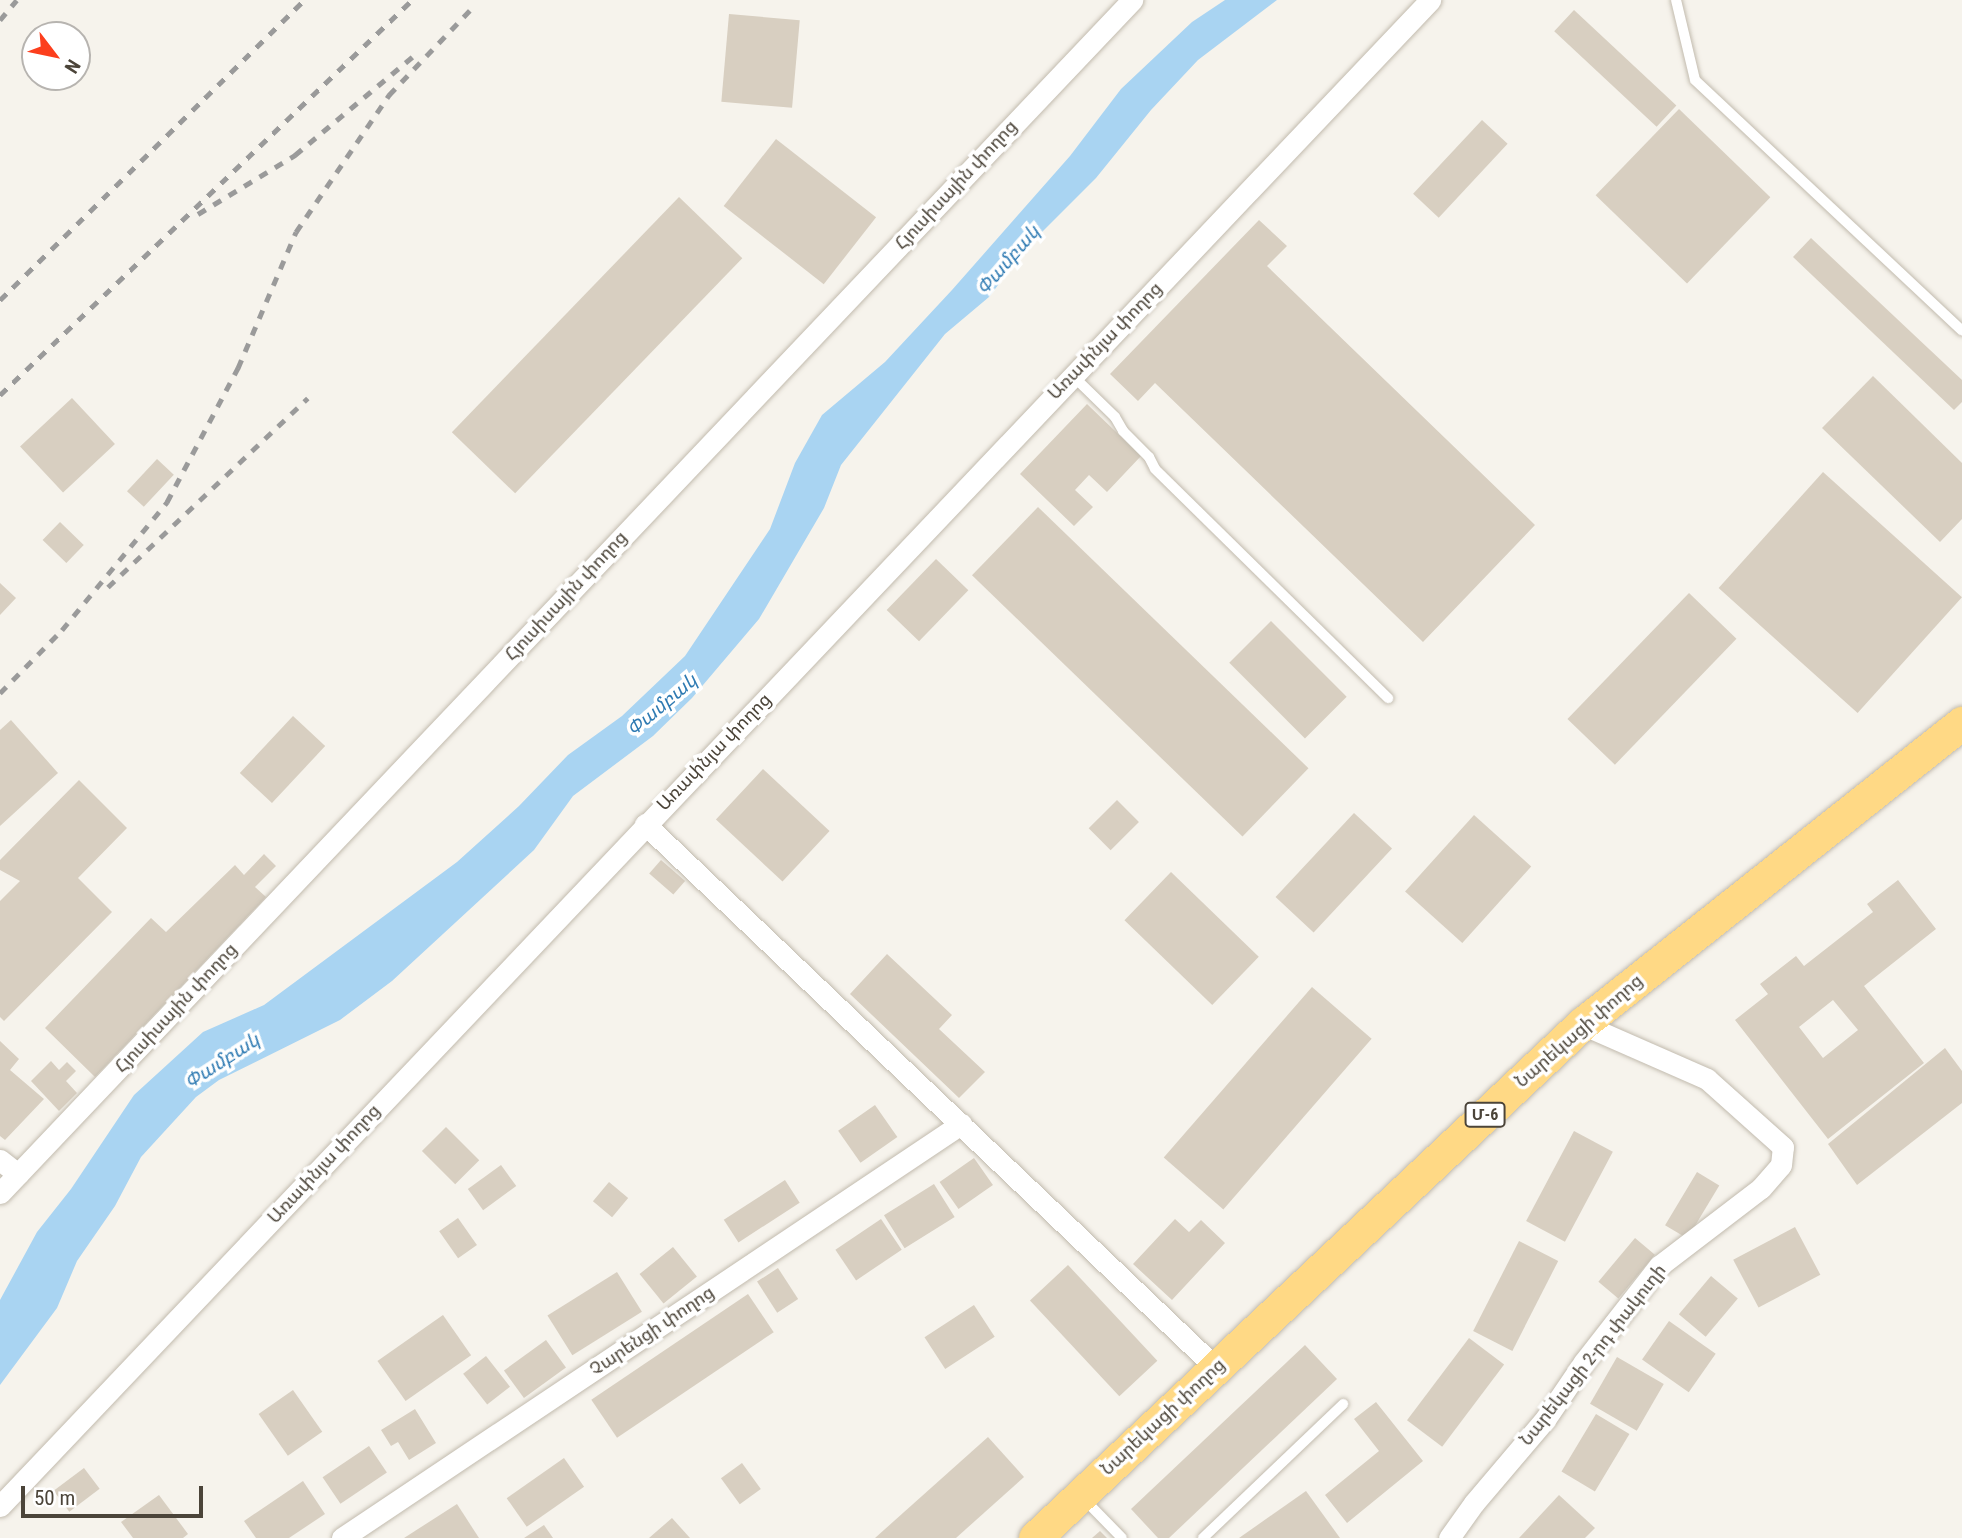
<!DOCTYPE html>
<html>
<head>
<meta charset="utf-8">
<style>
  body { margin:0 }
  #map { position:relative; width:1962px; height:1538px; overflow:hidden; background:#f6f3ec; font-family:"Roboto Condensed","Noto Sans Armenian",sans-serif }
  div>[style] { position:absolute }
  .water>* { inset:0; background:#a9d4f2 }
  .building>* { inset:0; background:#d8cfc1; transform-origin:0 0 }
  .roads { filter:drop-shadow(0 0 2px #c2bbae) drop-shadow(0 0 2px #c2bbae) }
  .service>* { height:10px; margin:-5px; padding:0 5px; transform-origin:5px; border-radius:5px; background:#fff }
  .minor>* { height:21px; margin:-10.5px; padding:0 10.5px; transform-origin:10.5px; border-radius:10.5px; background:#fff }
  .trunk>* { height:33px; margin:-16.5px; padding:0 16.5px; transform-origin:16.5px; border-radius:16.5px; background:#ffd985 }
  .rail>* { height:5px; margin-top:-2.5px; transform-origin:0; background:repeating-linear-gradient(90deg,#9a9a9a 0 9px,transparent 0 18px) }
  span { translate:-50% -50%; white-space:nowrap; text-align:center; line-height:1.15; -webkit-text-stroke:7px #fff; paint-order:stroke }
  .shield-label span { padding:2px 5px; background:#fff; border:2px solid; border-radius:5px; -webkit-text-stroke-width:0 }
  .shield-label { font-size:16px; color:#4b4439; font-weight:700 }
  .street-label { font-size:18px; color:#4b4439 }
  .water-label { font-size:19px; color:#2e7ab2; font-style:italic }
  .north { position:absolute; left:21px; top:21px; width:70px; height:70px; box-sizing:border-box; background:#fff; border:2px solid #b7b4b0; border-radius:50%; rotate:122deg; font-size:19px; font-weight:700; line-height:28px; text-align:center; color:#4b4439 }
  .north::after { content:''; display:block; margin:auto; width:24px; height:32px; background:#fc3f1d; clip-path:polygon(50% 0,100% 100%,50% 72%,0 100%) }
  .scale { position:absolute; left:21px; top:1486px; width:182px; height:32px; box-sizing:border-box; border:4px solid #4b4439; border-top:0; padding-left:9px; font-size:21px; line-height:24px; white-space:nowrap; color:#4b4439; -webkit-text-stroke:5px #fff; paint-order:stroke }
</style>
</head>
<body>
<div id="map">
  <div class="water">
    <div style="clip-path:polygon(1225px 0,1277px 0,1198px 60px,1151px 110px,1096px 178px,1026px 248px,989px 297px,945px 334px,841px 465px,824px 508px,759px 619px,692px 698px,653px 736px,573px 796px,534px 850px,392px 981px,340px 1020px,219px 1080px,196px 1097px,141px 1157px,115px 1206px,77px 1261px,57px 1308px,0 1385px,0 1300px,37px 1232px,71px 1189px,134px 1095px,203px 1032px,264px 1005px,457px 862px,519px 806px,568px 755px,622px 716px,685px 656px,770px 529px,795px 463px,822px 415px,885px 362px,952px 290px,1070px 156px,1121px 89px,1192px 22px)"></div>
  </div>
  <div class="building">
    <div style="left:1574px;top:10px;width:140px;height:29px;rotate:43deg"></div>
    <div style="left:729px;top:14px;width:71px;height:88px;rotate:5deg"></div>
    <div style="left:1679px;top:109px;width:127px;height:120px;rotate:44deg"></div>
    <div style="left:1482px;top:120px;width:35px;height:101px;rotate:43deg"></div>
    <div style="left:776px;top:139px;width:127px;height:85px;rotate:38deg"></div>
    <div style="left:679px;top:197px;width:88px;height:327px;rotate:44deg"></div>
    <div style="clip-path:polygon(1259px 220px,1287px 246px,1267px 266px,1535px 525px,1423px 642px,1155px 383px,1138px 401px,1110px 374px)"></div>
    <div style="clip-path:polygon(1811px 238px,1962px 380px,1962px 402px,1954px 410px,1793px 257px)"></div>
    <div style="clip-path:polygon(1873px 376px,1962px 463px,1962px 519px,1940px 542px,1822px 428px)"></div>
    <div style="left:72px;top:398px;width:63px;height:71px;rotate:47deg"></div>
    <div style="clip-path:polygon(1087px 404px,1141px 456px,1107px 492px,1089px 475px,1075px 490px,1093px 507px,1074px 526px,1020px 474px)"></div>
    <div style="left:157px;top:459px;width:23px;height:44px;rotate:43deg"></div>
    <div style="left:1823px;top:472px;width:187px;height:156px;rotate:42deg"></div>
    <div style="left:1038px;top:507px;width:376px;height:95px;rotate:44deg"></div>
    <div style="left:60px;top:522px;width:33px;height:25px;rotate:44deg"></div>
    <div style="left:936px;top:559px;width:45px;height:71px;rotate:44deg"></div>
    <div style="clip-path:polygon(0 583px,16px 598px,0 615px)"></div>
    <div style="left:1689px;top:593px;width:66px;height:175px;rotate:44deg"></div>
    <div style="left:1271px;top:621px;width:107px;height:59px;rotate:45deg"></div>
    <div style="left:293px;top:716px;width:44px;height:78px;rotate:43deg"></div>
    <div style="clip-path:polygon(11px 720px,58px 773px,0 826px,0 730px)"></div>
    <div style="left:763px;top:769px;width:91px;height:69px;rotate:43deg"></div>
    <div style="clip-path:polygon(79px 780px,127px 828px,78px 878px,112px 912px,4px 1021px,0 1017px,0 901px,20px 881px,0 870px,0 860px)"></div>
    <div style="left:1117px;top:800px;width:31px;height:40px;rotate:45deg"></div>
    <div style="left:1354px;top:813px;width:52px;height:115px;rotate:43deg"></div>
    <div style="left:1474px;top:815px;width:77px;height:103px;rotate:42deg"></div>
    <div style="clip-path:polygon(264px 854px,276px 866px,255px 887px,266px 897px,95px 1077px,45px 1028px,151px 918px,166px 932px,235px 865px,244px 875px)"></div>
    <div style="left:661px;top:860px;width:32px;height:18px;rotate:41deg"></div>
    <div style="left:1171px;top:872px;width:122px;height:67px;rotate:44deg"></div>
    <div style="clip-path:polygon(evenodd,1898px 880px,1936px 929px,1864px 986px,1924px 1063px,1828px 1139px,1735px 1020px,1768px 994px,1760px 984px,1796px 956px,1804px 966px,1873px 912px,1867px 904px,1898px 880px,1833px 1000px,1858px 1030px,1823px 1058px,1799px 1027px,1833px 1000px)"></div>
    <div style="clip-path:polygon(887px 954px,952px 1015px,939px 1029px,985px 1072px,959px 1098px,850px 994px)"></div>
    <div style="left:1312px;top:987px;width:79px;height:226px;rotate:41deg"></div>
    <div style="clip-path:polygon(0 1041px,19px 1059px,10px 1070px,44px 1099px,5px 1140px,0 1136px)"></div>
    <div style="clip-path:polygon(1945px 1048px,1962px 1071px,1962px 1103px,1857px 1185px,1828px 1144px)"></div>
    <div style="clip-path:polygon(51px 1061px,59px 1070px,67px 1062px,76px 1071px,66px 1081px,77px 1093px,59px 1111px,31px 1081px)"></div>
    <div style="left:875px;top:1105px;width:39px;height:45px;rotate:55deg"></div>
    <div style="left:446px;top:1127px;width:47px;height:34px;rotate:45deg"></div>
    <div style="left:1574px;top:1131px;width:44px;height:102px;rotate:28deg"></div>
    <div style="left:974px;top:1158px;width:33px;height:42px;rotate:55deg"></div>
    <div style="left:501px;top:1165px;width:26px;height:41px;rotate:54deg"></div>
    <div style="left:1697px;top:1172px;width:26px;height:62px;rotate:31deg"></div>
    <div style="left:785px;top:1180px;width:27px;height:73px;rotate:57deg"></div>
    <div style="left:609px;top:1182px;width:25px;height:25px;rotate:40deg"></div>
    <div style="left:934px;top:1184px;width:39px;height:59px;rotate:58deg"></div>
    <div style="left:458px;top:1218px;width:33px;height:23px;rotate:55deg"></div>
    <div style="left:881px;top:1219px;width:37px;height:55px;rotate:56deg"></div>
    <div style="clip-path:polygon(1175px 1219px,1189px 1232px,1201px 1220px,1225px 1243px,1172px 1300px,1133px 1264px)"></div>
    <div style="left:1795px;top:1227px;width:54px;height:70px;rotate:62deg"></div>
    <div style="left:1635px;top:1238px;width:26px;height:57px;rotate:40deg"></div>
    <div style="left:1519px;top:1241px;width:44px;height:101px;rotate:27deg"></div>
    <div style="left:673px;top:1247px;width:38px;height:43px;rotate:51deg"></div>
    <div style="left:1068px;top:1265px;width:131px;height:52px;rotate:47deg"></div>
    <div style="left:778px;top:1268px;width:37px;height:25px;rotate:57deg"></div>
    <div style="left:617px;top:1272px;width:47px;height:82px;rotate:58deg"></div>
    <div style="left:1711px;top:1276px;width:35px;height:50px;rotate:40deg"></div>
    <div style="left:748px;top:1294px;width:46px;height:189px;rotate:56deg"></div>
    <div style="left:974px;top:1305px;width:38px;height:59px;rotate:57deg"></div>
    <div style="left:443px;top:1315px;width:49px;height:80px;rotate:55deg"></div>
    <div style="left:1669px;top:1321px;width:57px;height:47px;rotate:35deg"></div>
    <div style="left:1469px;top:1338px;width:44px;height:103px;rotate:37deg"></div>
    <div style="left:546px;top:1340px;width:34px;height:52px;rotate:54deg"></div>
    <div style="clip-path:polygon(1305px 1345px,1337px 1379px,1169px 1538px,1158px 1538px,1131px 1509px)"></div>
    <div style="left:486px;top:1356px;width:39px;height:29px;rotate:52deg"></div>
    <div style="left:1617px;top:1357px;width:54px;height:54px;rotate:30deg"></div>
    <div style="left:293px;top:1390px;width:51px;height:42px;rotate:55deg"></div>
    <div style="clip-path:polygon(1376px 1402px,1423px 1461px,1347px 1523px,1325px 1495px,1379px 1451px,1354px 1419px)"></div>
    <div style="clip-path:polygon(415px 1409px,436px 1443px,409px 1460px,398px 1442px,391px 1446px,381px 1430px)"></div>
    <div style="left:1596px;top:1414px;width:39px;height:67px;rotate:31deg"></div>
    <div style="clip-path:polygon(988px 1437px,1024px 1477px,956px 1538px,875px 1538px)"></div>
    <div style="left:369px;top:1446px;width:32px;height:56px;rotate:56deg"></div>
    <div style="left:564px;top:1458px;width:35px;height:70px;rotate:55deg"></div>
    <div style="left:742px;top:1463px;width:32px;height:26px;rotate:54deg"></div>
    <div style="left:84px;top:1468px;width:26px;height:38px;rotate:53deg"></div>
    <div style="clip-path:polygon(303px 1481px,325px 1514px,289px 1538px,256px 1538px,244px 1521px)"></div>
    <div style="clip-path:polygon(1306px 1491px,1340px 1538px,1239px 1538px)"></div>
    <div style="clip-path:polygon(159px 1495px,188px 1534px,183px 1538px,133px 1538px,121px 1522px)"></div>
    <div style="clip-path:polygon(1559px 1495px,1595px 1528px,1585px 1538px,1519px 1538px)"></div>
    <div style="clip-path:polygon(457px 1504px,479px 1538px,404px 1538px)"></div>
    <div style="clip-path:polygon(672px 1518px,690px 1538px,649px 1538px)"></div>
    <div style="clip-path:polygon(544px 1525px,553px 1538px,524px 1538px)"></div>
    <div style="clip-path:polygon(1100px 1531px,1107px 1538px,1092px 1538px)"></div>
  </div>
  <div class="roads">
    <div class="service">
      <div style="left:1676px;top:0;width:82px;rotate:76.6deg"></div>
      <div style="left:1695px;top:80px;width:366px;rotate:43.2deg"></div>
      <div style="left:1072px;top:375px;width:60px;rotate:44.3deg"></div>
      <div style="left:1115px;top:417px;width:16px;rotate:60deg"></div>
      <div style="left:1123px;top:431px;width:37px;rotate:45deg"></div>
      <div style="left:1149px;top:457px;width:13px;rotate:63deg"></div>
      <div style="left:1155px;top:469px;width:327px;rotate:44.5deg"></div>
      <div style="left:1084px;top:1499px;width:54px;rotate:45.7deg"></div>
      <div style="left:1203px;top:1538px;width:194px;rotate:-43.7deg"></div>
    </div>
    <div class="minor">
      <div style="left:645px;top:824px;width:789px;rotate:43.61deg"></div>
      <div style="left:0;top:1160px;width:23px;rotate:38deg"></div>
      <div style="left:0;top:1193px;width:1645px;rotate:-46.5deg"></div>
      <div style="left:0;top:1506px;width:2077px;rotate:-46.48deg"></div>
      <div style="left:342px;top:1538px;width:745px;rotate:-33.78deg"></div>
      <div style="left:1449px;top:1538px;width:43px;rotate:-54.5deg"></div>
      <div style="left:1474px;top:1503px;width:111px;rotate:-49.7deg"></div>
      <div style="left:1546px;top:1418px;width:68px;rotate:-55.8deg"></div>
      <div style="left:1584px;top:1362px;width:122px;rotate:-52deg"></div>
      <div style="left:1659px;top:1266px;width:128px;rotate:-37.4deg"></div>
      <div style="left:1761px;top:1188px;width:30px;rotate:-49deg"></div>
      <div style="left:1781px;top:1165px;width:18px;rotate:-84deg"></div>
      <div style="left:1783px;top:1147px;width:102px;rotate:-138.2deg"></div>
      <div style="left:1707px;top:1079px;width:137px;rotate:-156.3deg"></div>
    </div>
    <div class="trunk">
      <div style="left:1035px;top:1538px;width:751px;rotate:-43.22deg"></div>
      <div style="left:1582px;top:1024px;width:485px;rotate:-38.4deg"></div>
    </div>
  </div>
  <div class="rail">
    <div style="left:0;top:20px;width:26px;rotate:-50deg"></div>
    <div style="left:198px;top:214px;width:114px;rotate:-31.3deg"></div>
    <div style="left:295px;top:155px;width:159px;rotate:-39.9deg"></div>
    <div style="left:0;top:300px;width:427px;rotate:-44.6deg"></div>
    <div style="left:0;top:395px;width:571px;rotate:-43.79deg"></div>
    <div style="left:108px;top:587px;width:275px;rotate:-43.4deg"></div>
    <div style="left:0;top:693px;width:88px;rotate:-45.5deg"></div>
    <div style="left:62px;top:630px;width:166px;rotate:-50.6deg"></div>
    <div style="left:167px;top:502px;width:152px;rotate:-62.1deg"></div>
    <div style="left:238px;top:368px;width:148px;rotate:-66.9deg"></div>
    <div style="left:296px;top:232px;width:166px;rotate:-55.8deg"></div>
    <div style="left:389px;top:95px;width:123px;rotate:-46.3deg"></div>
  </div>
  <div class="shield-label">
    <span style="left:1485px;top:1115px">Մ-6</span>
  </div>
  <div class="street-label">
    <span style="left:956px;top:185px;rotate:-47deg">Հյուսիսային փողոց</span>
    <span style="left:1105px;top:341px;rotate:-46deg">Առափնյա փողոց</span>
    <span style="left:566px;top:596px;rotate:-47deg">Հյուսիսային փողոց</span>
    <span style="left:714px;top:752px;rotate:-46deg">Առափնյա փողոց</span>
    <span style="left:176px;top:1008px;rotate:-47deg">Հյուսիսային փողոց</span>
    <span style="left:1579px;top:1031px;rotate:-41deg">Նարեկացի փողոց</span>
    <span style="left:324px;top:1164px;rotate:-47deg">Առափնյա փողոց</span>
    <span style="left:652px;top:1331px;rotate:-34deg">Չարենցի փողոց</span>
    <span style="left:1593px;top:1355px;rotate:-52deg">Նարեկացի 2-րդ փակուղի</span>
    <span style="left:1163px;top:1417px;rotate:-43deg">Նարեկացի փողոց</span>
  </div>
  <div class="water-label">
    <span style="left:1008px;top:260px;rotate:-49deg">Փամբակ</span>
    <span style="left:662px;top:705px;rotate:-40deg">Փամբակ</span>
    <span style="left:222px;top:1061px;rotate:-33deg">Փամբակ</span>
  </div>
  <div class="north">N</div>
  <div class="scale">50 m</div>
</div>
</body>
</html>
